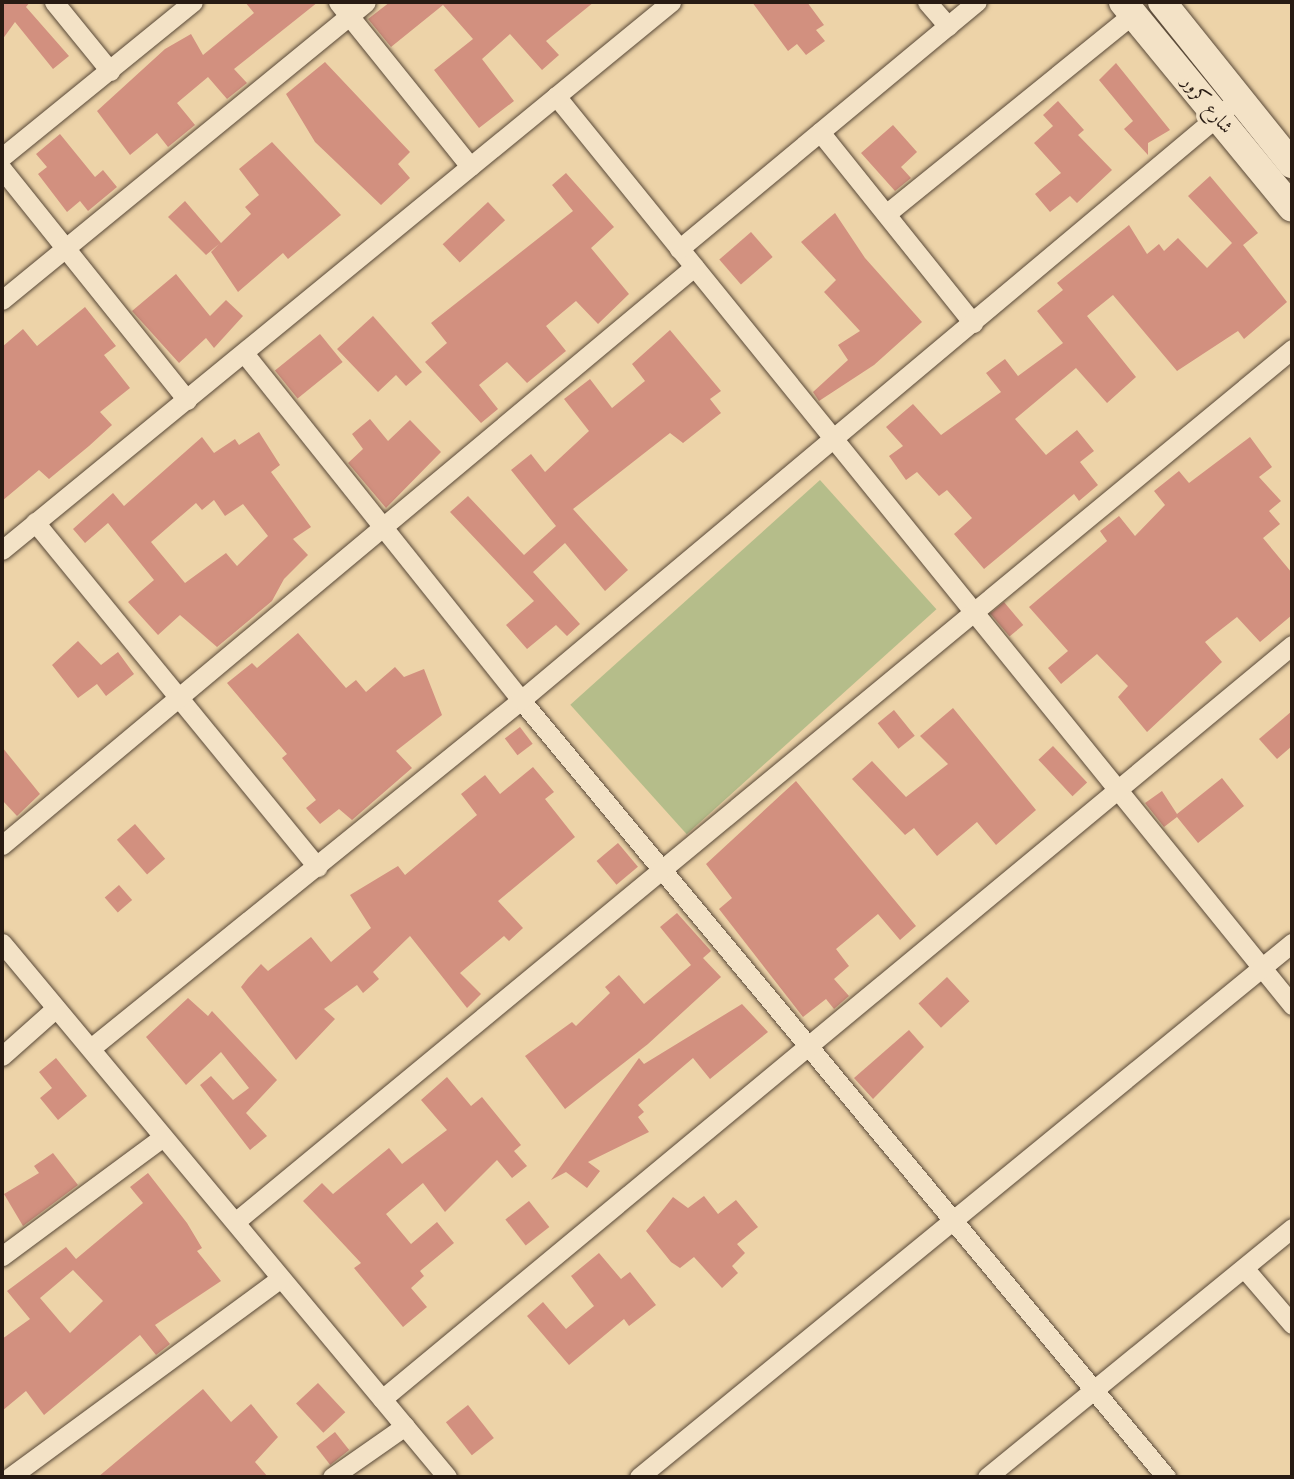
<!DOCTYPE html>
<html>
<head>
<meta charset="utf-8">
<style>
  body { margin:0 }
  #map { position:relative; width:1294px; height:1479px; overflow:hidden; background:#edd3a8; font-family:"IM FELL French Canon",Amiri,serif }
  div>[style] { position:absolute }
  .green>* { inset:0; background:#b5bd8a; transform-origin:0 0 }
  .building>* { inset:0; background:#d2907f; transform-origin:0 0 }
  .roads { filter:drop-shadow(0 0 2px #594938) drop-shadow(0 0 2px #594938) }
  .street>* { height:19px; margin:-9.5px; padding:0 9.5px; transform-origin:9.5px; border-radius:9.5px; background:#f3e2c6 }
  .secondary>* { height:28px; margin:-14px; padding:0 14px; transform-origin:14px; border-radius:14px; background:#f3e2c6 }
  span { translate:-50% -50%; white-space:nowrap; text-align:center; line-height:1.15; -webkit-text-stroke:7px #f3e2c6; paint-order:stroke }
  .street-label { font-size:19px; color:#281b13 }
  .frame { position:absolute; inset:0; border:4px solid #281b13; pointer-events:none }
</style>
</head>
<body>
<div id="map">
  <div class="green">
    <div style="left:820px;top:480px;width:174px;height:336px;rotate:48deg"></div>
  </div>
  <div class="building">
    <div style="clip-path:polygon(2px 2px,30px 2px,26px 7px,69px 56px,53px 69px,15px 22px,2px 40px)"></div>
    <div style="clip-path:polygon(245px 2px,318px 2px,234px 69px,247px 83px,227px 99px,208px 77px,177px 103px,195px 125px,168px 147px,157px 133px,130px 155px,97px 111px,165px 49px,191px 34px,203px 55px,254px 13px)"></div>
    <div style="clip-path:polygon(390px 2px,594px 2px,546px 41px,559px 55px,542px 70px,510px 34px,482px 59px,514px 101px,479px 128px,434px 70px,473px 39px,443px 5px,391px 47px,368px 19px)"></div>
    <div style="clip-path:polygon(752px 2px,807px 2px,824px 25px,816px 30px,825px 41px,806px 55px,797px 44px,788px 51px)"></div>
    <div style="clip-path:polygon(325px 62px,410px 152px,398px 164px,410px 178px,381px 205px,315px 142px,286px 94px)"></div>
    <div style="clip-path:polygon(1116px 63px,1170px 130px,1148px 143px,1148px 155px,1124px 129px,1133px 121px,1099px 80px)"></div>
    <div style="clip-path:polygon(1058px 101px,1084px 130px,1078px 135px,1112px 170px,1077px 203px,1070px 196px,1050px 212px,1035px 194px,1061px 173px,1034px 143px,1053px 126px,1043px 115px)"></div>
    <div style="clip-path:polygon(893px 125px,917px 152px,901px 167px,911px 178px,895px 191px,861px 153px)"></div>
    <div style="clip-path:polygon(60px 134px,95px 177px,103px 170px,117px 187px,88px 211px,80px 201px,67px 212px,38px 174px,47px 167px,36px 154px)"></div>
    <div style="clip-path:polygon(272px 142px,341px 215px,288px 259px,283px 253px,238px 292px,211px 252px,219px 244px,206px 255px,168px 217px,185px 201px,221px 243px,251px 214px,245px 207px,259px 195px,239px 169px)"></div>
    <div style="clip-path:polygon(566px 173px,614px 227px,591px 248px,629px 294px,598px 324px,576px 301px,546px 326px,566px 351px,527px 383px,507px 362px,479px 385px,498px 409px,481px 423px,425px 362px,447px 343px,431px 323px,573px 211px,552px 185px)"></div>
    <div style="clip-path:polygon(1210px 176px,1258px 233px,1243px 245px,1287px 302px,1244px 339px,1238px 331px,1177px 371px,1113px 295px,1087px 316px,1136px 377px,1107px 403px,1076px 368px,1015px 419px,1046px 455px,1077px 430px,1094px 451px,1080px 462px,1098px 485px,1079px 501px,1074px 494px,984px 569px,954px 534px,972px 518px,947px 490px,939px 496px,917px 472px,906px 480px,889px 456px,903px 446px,886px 427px,913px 404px,941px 435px,1001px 392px,986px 373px,1005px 359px,1018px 376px,1063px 343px,1037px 311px,1063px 290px,1057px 283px,1129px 225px,1147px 254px,1159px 244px,1164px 251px,1178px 238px,1207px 268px,1232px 243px,1188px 196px)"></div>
    <div style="left:488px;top:202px;width:25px;height:62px;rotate:47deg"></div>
    <div style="clip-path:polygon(835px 213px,865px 258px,922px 322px,874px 365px,819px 401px,813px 392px,848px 360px,838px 345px,860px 331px,824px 292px,836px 280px,801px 242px)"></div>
    <div style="left:751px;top:232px;width:33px;height:42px;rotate:49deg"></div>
    <div style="clip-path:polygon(176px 274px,210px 316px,226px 300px,243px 316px,214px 348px,206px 338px,179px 363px,132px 311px)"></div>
    <div style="clip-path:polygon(85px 307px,116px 346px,104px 355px,130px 388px,100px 412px,112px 425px,89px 446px,49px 479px,39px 470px,2px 501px,2px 347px,23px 329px,37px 346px)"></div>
    <div style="clip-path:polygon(373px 316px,422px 372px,406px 386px,396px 375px,378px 392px,337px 349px)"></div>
    <div style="clip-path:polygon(670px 330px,721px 391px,710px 399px,721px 413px,683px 443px,670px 433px,573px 509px,628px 570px,605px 591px,565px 543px,533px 572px,580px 624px,567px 636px,556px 625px,527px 649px,506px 625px,534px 601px,450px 512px,468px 496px,524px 555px,556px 526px,511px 470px,531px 454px,545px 472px,589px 431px,564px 399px,590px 379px,612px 408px,645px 381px,632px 364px)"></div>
    <div style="left:320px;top:334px;width:36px;height:58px;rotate:51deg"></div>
    <div style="clip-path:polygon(370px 419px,388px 441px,410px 420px,441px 452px,386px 508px,348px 463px,363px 449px,352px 434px)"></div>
    <div style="clip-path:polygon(evenodd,259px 432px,280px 465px,271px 472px,311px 527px,293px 539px,308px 555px,284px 579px,272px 601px,217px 647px,180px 615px,158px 635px,128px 602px,154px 580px,108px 523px,85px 543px,73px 529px,113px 493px,124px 506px,202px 437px,214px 453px,235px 439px,239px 445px,259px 432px,214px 500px,225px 516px,243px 504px,268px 536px,237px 566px,226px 553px,185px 583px,151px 542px,196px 503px,202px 510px,214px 500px)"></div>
    <div style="clip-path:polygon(1250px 437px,1272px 467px,1259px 477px,1281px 501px,1269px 511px,1280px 524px,1263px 538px,1292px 573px,1292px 615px,1260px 642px,1237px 617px,1205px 642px,1222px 662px,1147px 732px,1118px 697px,1128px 686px,1097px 654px,1061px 684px,1048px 668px,1068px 651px,1029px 607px,1107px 541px,1100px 531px,1119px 516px,1135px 536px,1165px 505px,1154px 491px,1179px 471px,1189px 483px)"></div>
    <div style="left:1004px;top:602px;width:30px;height:18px;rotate:50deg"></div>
    <div style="clip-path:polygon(298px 633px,346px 688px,356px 680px,366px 692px,395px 667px,404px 677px,424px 669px,442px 715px,396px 751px,412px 768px,352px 820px,339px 809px,320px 824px,306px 808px,316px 800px,282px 758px,287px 754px,227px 683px,252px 663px,257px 668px)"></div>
    <div style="clip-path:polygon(78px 641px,101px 665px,118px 652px,134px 674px,106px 696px,97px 684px,78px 698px,52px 665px)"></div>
    <div style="clip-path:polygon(953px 708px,1036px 810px,996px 845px,977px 822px,937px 856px,914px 828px,905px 835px,852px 779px,872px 761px,906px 797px,948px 764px,920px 736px)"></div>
    <div style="left:894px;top:710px;width:33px;height:21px;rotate:51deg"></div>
    <div style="clip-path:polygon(1292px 711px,1292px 746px,1277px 759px,1259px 739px)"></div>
    <div style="left:520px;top:727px;width:21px;height:19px;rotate:53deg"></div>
    <div style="left:1053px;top:746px;width:50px;height:20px;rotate:47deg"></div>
    <div style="clip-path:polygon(2px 747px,40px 794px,17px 816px,2px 800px)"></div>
    <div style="clip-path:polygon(533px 767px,554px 792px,545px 799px,575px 837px,498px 901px,523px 928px,509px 941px,504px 936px,460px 973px,481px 994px,467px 1008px,410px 936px,373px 972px,379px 979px,363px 993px,357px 985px,324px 1009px,335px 1019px,296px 1060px,241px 987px,248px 978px,261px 964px,268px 971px,311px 937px,331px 962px,371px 928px,350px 895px,398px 866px,405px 875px,477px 815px,461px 794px,485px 775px,500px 794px)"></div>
    <div style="clip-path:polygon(1222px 778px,1244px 806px,1198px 843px,1177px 817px,1164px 827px,1145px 803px,1162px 791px,1177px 814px)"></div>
    <div style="clip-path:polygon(796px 781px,916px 926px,900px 940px,878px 914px,836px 949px,849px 966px,834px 979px,849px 996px,834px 1009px,826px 999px,803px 1017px,719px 909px,732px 898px,706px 864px)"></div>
    <div style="left:135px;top:824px;width:46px;height:24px;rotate:49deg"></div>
    <div style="left:618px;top:843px;width:31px;height:28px;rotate:50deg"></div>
    <div style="left:119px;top:885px;width:20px;height:19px;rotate:49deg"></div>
    <div style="clip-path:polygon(677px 913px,711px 951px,703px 958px,721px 977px,648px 1044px,565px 1109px,525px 1056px,572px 1022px,576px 1026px,610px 993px,605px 987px,619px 975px,644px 1004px,691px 965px,660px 927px)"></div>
    <div style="left:947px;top:977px;width:33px;height:39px;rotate:47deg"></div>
    <div style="clip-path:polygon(188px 998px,208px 1016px,212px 1011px,277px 1080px,246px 1113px,267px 1136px,250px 1150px,200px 1085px,211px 1076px,233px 1100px,249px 1088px,221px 1052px,186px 1085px,146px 1037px)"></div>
    <div style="clip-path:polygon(742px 1004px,768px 1032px,710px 1079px,693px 1058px,638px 1105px,644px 1112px,638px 1117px,649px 1132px,588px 1162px,600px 1171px,587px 1188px,566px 1172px,551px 1180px,639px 1058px,644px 1064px)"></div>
    <div style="clip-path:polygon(909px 1030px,924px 1047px,873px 1099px,854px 1078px)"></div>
    <div style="clip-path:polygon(56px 1058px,87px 1096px,58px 1120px,40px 1098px,52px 1088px,39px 1072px)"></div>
    <div style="clip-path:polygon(447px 1077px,471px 1106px,482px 1097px,521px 1145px,514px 1151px,527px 1166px,512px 1178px,497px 1160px,445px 1212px,423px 1183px,386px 1214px,411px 1244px,437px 1222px,454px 1243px,420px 1271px,424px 1276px,411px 1288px,427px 1307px,403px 1327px,354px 1268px,361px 1263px,303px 1201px,322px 1183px,333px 1194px,389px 1148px,402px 1164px,447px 1130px,421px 1100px)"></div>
    <div style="clip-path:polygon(53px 1153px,78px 1185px,23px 1226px,4px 1194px,39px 1173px,34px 1166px)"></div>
    <div style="clip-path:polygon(evenodd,148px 1173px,187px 1223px,202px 1248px,197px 1251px,221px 1281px,155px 1325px,170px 1344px,156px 1355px,140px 1335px,44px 1415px,26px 1391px,2px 1411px,2px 1339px,30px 1319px,7px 1291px,66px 1247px,76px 1259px,143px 1203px,130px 1187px,148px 1173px,73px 1270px,103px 1301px,70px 1333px,40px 1298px,73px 1270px)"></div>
    <div style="clip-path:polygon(704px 1196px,718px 1214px,736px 1200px,758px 1227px,737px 1244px,745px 1253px,732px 1266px,738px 1273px,722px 1288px,694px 1257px,680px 1268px,671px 1262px,646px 1231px,673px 1197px,688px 1208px)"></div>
    <div style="left:529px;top:1201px;width:33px;height:30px;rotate:52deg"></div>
    <div style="clip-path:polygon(599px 1253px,621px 1279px,630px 1272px,656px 1305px,629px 1326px,624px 1319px,569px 1365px,527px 1316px,543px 1302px,566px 1329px,594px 1306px,571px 1276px)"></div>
    <div style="left:318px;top:1383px;width:40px;height:30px;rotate:47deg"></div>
    <div style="clip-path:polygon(203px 1389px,231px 1422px,251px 1404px,278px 1437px,255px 1462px,268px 1477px,98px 1477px)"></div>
    <div style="left:468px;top:1405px;width:42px;height:28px;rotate:52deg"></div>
    <div style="left:335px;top:1432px;width:23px;height:24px;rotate:52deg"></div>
  </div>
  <div class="roads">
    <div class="street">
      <div style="left:54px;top:2px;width:89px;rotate:50.9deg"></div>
      <div style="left:338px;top:2px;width:211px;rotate:51.2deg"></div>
      <div style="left:927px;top:2px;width:32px;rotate:49deg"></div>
      <div style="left:556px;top:96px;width:1170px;rotate:51deg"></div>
      <div style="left:820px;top:132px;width:245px;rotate:51.3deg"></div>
      <div style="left:2px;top:157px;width:246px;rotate:-39.1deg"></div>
      <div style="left:2px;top:169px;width:296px;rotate:51.3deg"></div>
      <div style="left:886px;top:214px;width:318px;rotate:-39deg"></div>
      <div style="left:679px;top:249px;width:387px;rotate:-39.7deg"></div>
      <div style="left:2px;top:300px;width:470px;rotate:-39.3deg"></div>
      <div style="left:244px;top:353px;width:444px;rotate:51.4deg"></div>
      <div style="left:521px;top:700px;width:1010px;rotate:50.3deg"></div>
      <div style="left:35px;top:522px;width:446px;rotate:50.7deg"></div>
      <div style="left:2px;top:550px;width:865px;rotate:-39.32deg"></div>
      <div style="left:2px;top:845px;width:902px;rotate:-39.87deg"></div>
      <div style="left:2px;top:943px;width:695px;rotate:50.19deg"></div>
      <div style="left:91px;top:1048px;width:553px;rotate:-38.98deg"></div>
      <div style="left:521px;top:700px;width:920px;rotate:-39.97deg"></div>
      <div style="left:2px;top:1056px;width:72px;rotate:-41.6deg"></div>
      <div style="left:235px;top:1222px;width:1371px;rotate:-39.55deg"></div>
      <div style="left:2px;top:1256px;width:200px;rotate:-36.5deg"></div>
      <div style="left:1244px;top:1268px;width:74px;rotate:49.4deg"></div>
      <div style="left:382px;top:1399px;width:1182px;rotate:-39.64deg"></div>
      <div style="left:10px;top:1477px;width:335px;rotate:-36.3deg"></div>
      <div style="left:332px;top:1477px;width:89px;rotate:-34.9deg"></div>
      <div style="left:639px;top:1477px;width:844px;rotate:-39.28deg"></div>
      <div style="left:987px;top:1477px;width:394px;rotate:-39.2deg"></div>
    </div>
    <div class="secondary">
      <div style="left:1123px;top:2px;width:266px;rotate:50.6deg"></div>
      <div style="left:1162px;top:2px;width:208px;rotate:51.3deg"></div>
    </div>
  </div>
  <div class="street-label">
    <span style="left:1207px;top:105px;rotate:51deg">شارع كرور</span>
  </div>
  <div class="frame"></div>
</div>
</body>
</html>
